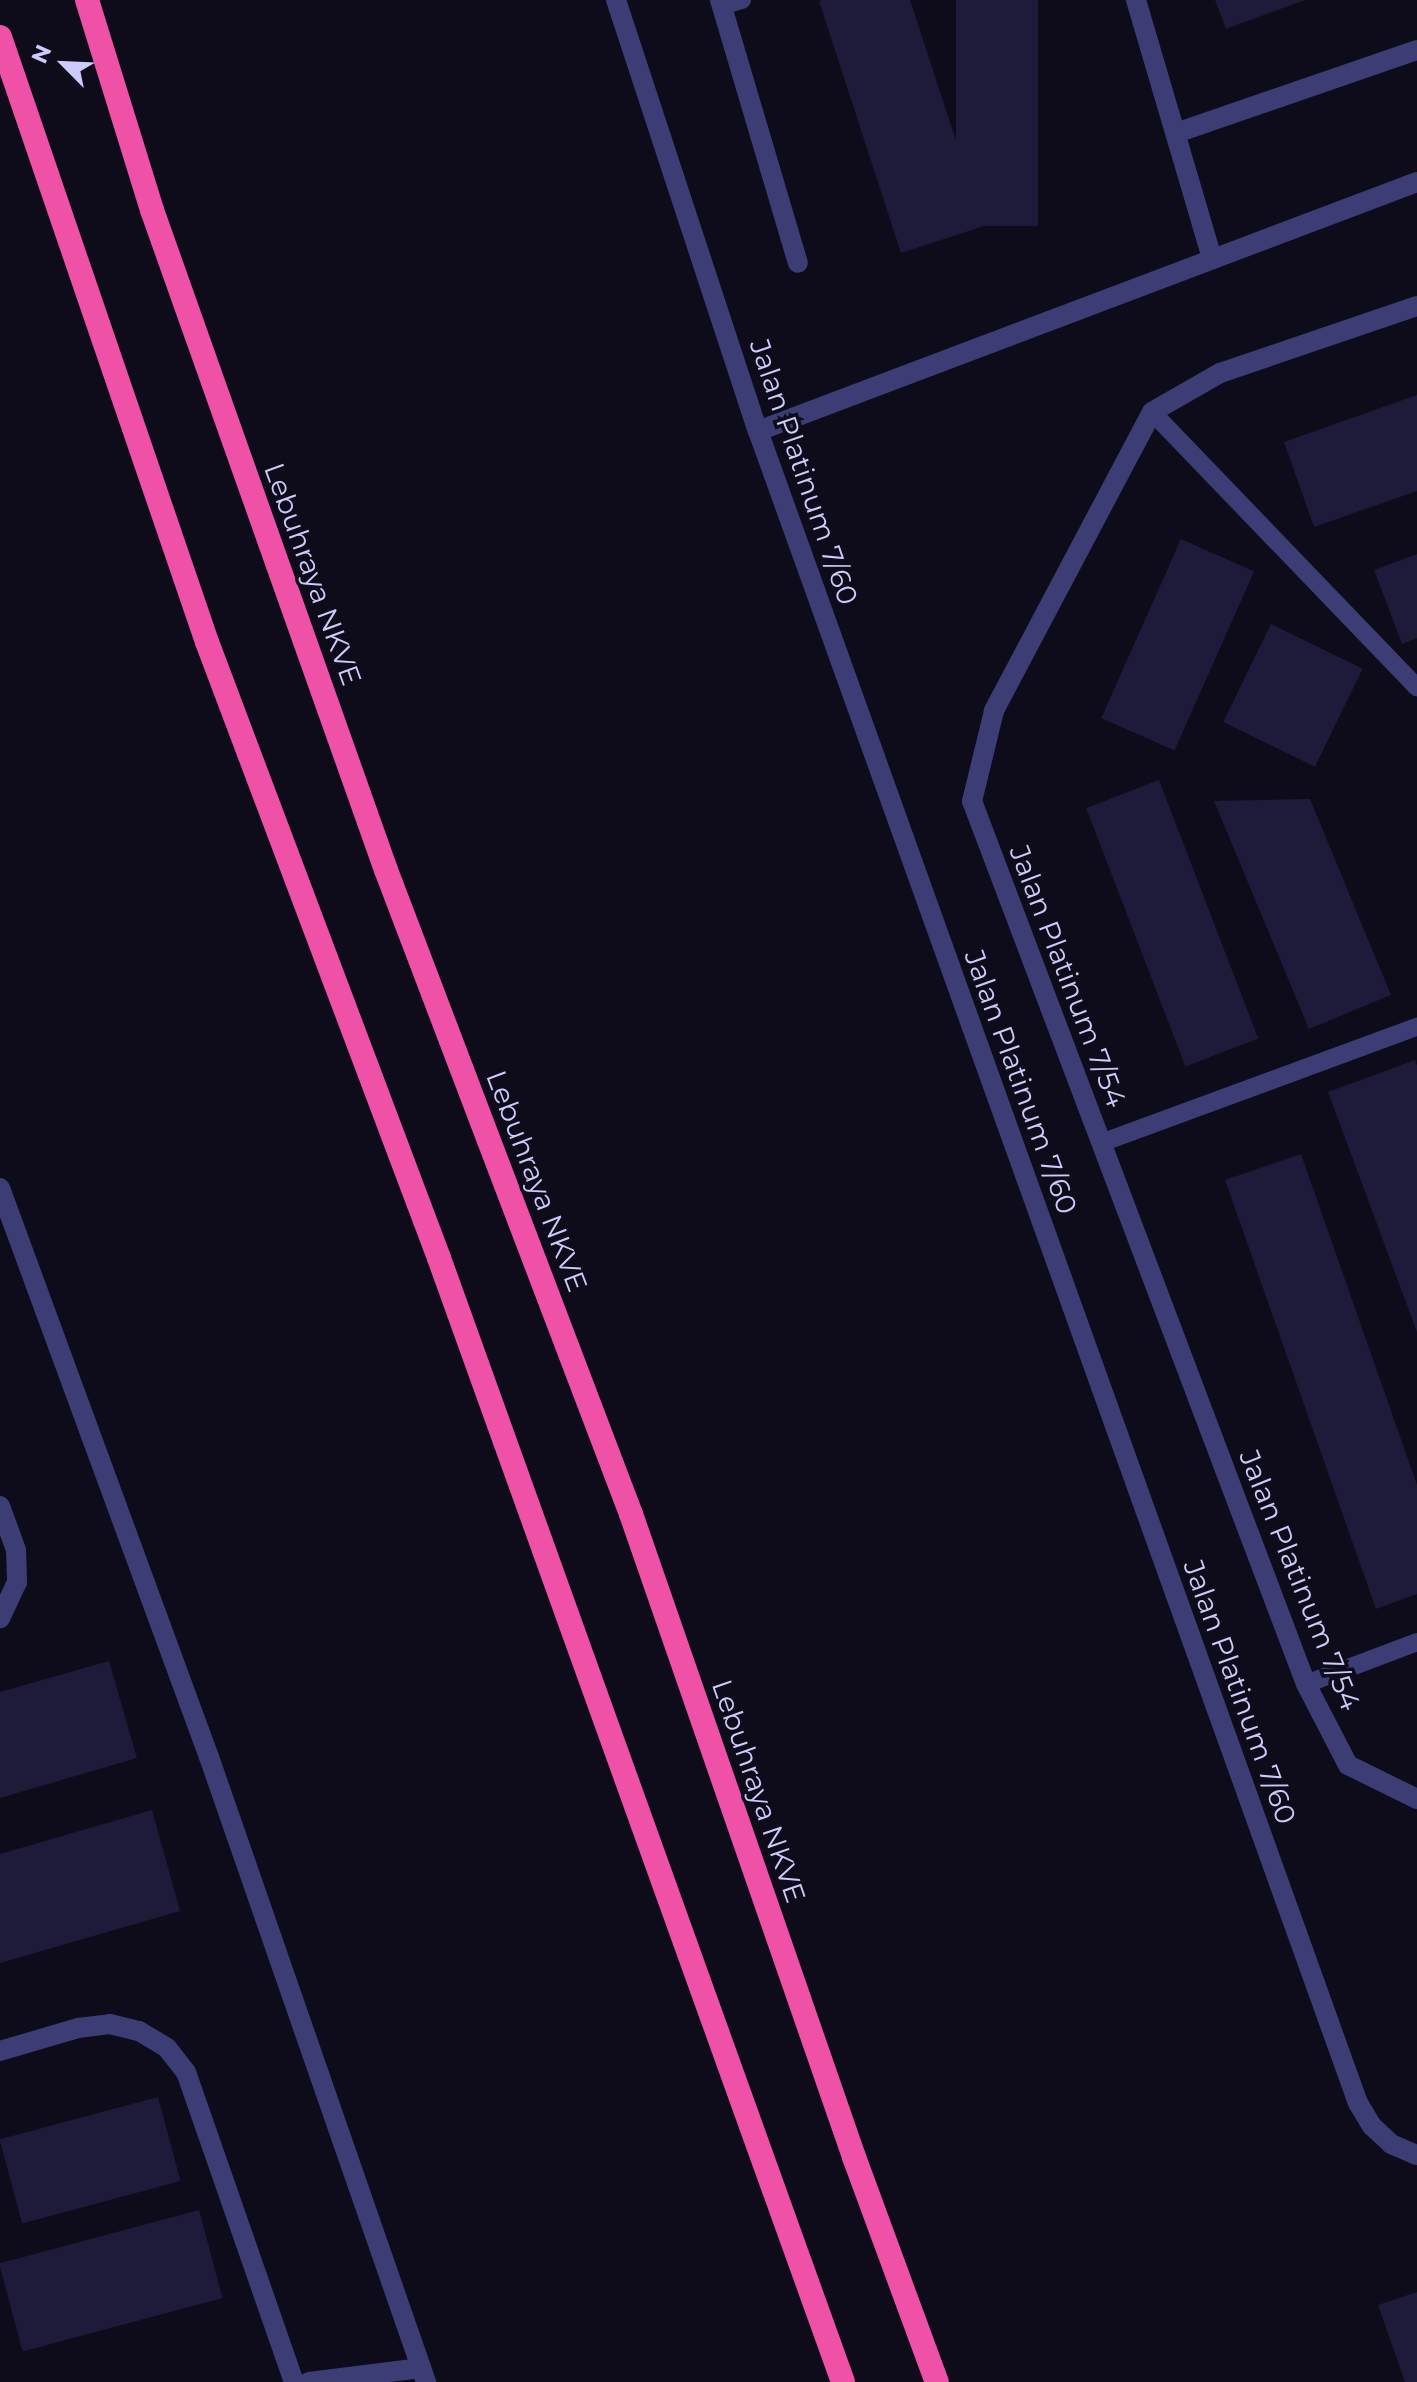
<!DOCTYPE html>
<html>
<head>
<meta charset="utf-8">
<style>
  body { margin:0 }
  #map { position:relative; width:1417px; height:2382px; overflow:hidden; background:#0e0c1a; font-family:Montserrat,sans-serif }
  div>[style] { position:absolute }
  .building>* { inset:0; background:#1e1a39; transform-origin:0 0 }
  .service>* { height:18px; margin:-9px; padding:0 9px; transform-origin:9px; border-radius:9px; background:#3c3d75 }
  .minor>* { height:20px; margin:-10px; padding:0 10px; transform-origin:10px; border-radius:10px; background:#3c3d75 }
  .tertiary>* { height:20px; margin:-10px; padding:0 10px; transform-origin:10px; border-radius:10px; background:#3c3d75 }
  .motorway>* { height:24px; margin:-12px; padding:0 12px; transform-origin:12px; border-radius:12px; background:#ef51a7 }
  span { translate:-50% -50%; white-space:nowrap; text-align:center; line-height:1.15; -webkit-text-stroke:7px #0e0c1a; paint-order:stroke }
  .street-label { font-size:28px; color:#cdcbfa }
  .north { position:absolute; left:24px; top:24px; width:80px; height:80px; -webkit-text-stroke:6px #0e0c1a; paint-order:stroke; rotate:294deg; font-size:22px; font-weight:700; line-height:32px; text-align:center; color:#cdcbfa }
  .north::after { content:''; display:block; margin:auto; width:28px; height:36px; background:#cdcbfa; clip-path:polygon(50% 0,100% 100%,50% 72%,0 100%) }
</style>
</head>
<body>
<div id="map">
  <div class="building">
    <div style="clip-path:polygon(822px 0,910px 0,984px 226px,901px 253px,819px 1px)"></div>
    <div style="left:956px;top:0;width:82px;height:226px"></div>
    <div style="clip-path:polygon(1215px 0,1305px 0,1226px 29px)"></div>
    <div style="clip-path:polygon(1417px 395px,1417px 491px,1314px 527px,1284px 442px)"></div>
    <div style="left:1181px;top:539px;width:80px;height:196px;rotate:24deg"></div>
    <div style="clip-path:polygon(1417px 554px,1417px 638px,1402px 644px,1374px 570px)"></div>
    <div style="left:1271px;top:624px;width:102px;height:109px;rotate:26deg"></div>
    <div style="left:1159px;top:780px;width:277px;height:78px;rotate:69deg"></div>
    <div style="clip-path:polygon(1310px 799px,1391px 995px,1309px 1029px,1214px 801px)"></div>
    <div style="clip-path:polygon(1415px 1060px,1417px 1066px,1417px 1332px,1328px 1092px)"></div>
    <div style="clip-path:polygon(1301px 1154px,1417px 1485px,1417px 1594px,1376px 1609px,1225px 1180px)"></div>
    <div style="clip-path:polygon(109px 1661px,137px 1758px,0 1798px,0 1692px)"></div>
    <div style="clip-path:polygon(152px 1810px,180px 1911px,0 1963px,0 1854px)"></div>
    <div style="left:158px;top:2097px;width:87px;height:164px;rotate:75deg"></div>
    <div style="left:199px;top:2210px;width:91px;height:207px;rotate:75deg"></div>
    <div style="clip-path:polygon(1417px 2292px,1417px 2382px,1405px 2382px,1378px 2305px)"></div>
  </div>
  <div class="service">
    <div style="left:722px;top:6px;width:21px;rotate:-17deg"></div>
    <div style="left:1152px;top:412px;width:382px;rotate:46.1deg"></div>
    <div style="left:1101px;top:1143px;width:337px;rotate:-20.2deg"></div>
    <div style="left:1306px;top:1684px;width:119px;rotate:-20.7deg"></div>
  </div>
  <div class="minor">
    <div style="left:720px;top:0;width:274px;rotate:73.5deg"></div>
    <div style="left:1136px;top:0;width:270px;rotate:73.6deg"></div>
    <div style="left:1176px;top:133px;width:255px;rotate:-19deg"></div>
    <div style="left:1417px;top:306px;width:208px;rotate:161.2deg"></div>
    <div style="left:1220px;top:373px;width:78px;rotate:150.2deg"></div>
    <div style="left:1152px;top:412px;width:338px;rotate:117.9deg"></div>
    <div style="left:994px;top:711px;width:93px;rotate:103.7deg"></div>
    <div style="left:972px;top:801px;width:944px;rotate:69.28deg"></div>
    <div style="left:1306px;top:1684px;width:91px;rotate:62.6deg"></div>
    <div style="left:1348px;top:1765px;width:77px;rotate:26.2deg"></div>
    <div style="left:0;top:1506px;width:47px;rotate:70deg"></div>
    <div style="left:16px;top:1550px;width:32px;rotate:88deg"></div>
    <div style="left:17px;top:1582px;width:40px;rotate:115deg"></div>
    <div style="left:0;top:2051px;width:81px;rotate:-16.4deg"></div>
    <div style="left:78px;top:2028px;width:32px;rotate:-7deg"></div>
    <div style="left:110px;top:2024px;width:30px;rotate:14deg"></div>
    <div style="left:139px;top:2031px;width:33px;rotate:31deg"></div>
    <div style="left:167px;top:2048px;width:31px;rotate:52deg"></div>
    <div style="left:186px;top:2072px;width:328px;rotate:70.8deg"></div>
    <div style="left:309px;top:2382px;width:113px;rotate:-7.1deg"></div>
  </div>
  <div class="tertiary">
    <div style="left:616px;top:0;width:454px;rotate:71.8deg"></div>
    <div style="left:758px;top:431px;width:1776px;rotate:70.26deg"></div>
    <div style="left:1358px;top:2103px;width:27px;rotate:59deg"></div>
    <div style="left:1372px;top:2126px;width:26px;rotate:43deg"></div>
    <div style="left:1391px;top:2144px;width:28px;rotate:23deg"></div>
    <div style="left:758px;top:431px;width:704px;rotate:-20.7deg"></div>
    <div style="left:0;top:1188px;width:606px;rotate:69.83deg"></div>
    <div style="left:209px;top:1757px;width:662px;rotate:70.85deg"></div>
  </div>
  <div class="motorway">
    <div style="left:87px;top:0;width:220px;rotate:72.8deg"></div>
    <div style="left:152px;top:210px;width:700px;rotate:70.48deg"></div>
    <div style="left:386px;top:870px;width:689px;rotate:69.17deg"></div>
    <div style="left:631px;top:1514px;width:681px;rotate:70.87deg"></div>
    <div style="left:854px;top:2157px;width:240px;rotate:69.8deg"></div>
    <div style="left:0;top:37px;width:639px;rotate:71.11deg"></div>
    <div style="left:207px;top:642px;width:658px;rotate:69.36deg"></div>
    <div style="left:439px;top:1258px;width:1194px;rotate:70.23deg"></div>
  </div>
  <div class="street-label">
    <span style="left:804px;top:472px;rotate:71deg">Jalan Platinum 7/60</span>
    <span style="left:313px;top:574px;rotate:70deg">Lebuhraya NKVE</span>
    <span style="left:1068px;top:976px;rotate:69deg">Jalan Platinum 7/54</span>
    <span style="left:1021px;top:1082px;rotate:70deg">Jalan Platinum 7/60</span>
    <span style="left:537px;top:1181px;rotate:69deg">Lebuhraya NKVE</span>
    <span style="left:1300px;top:1580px;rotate:68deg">Jalan Platinum 7/54</span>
    <span style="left:1240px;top:1692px;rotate:70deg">Jalan Platinum 7/60</span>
    <span style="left:759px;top:1791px;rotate:71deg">Lebuhraya NKVE</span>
  </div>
  <div class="north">N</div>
</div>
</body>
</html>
